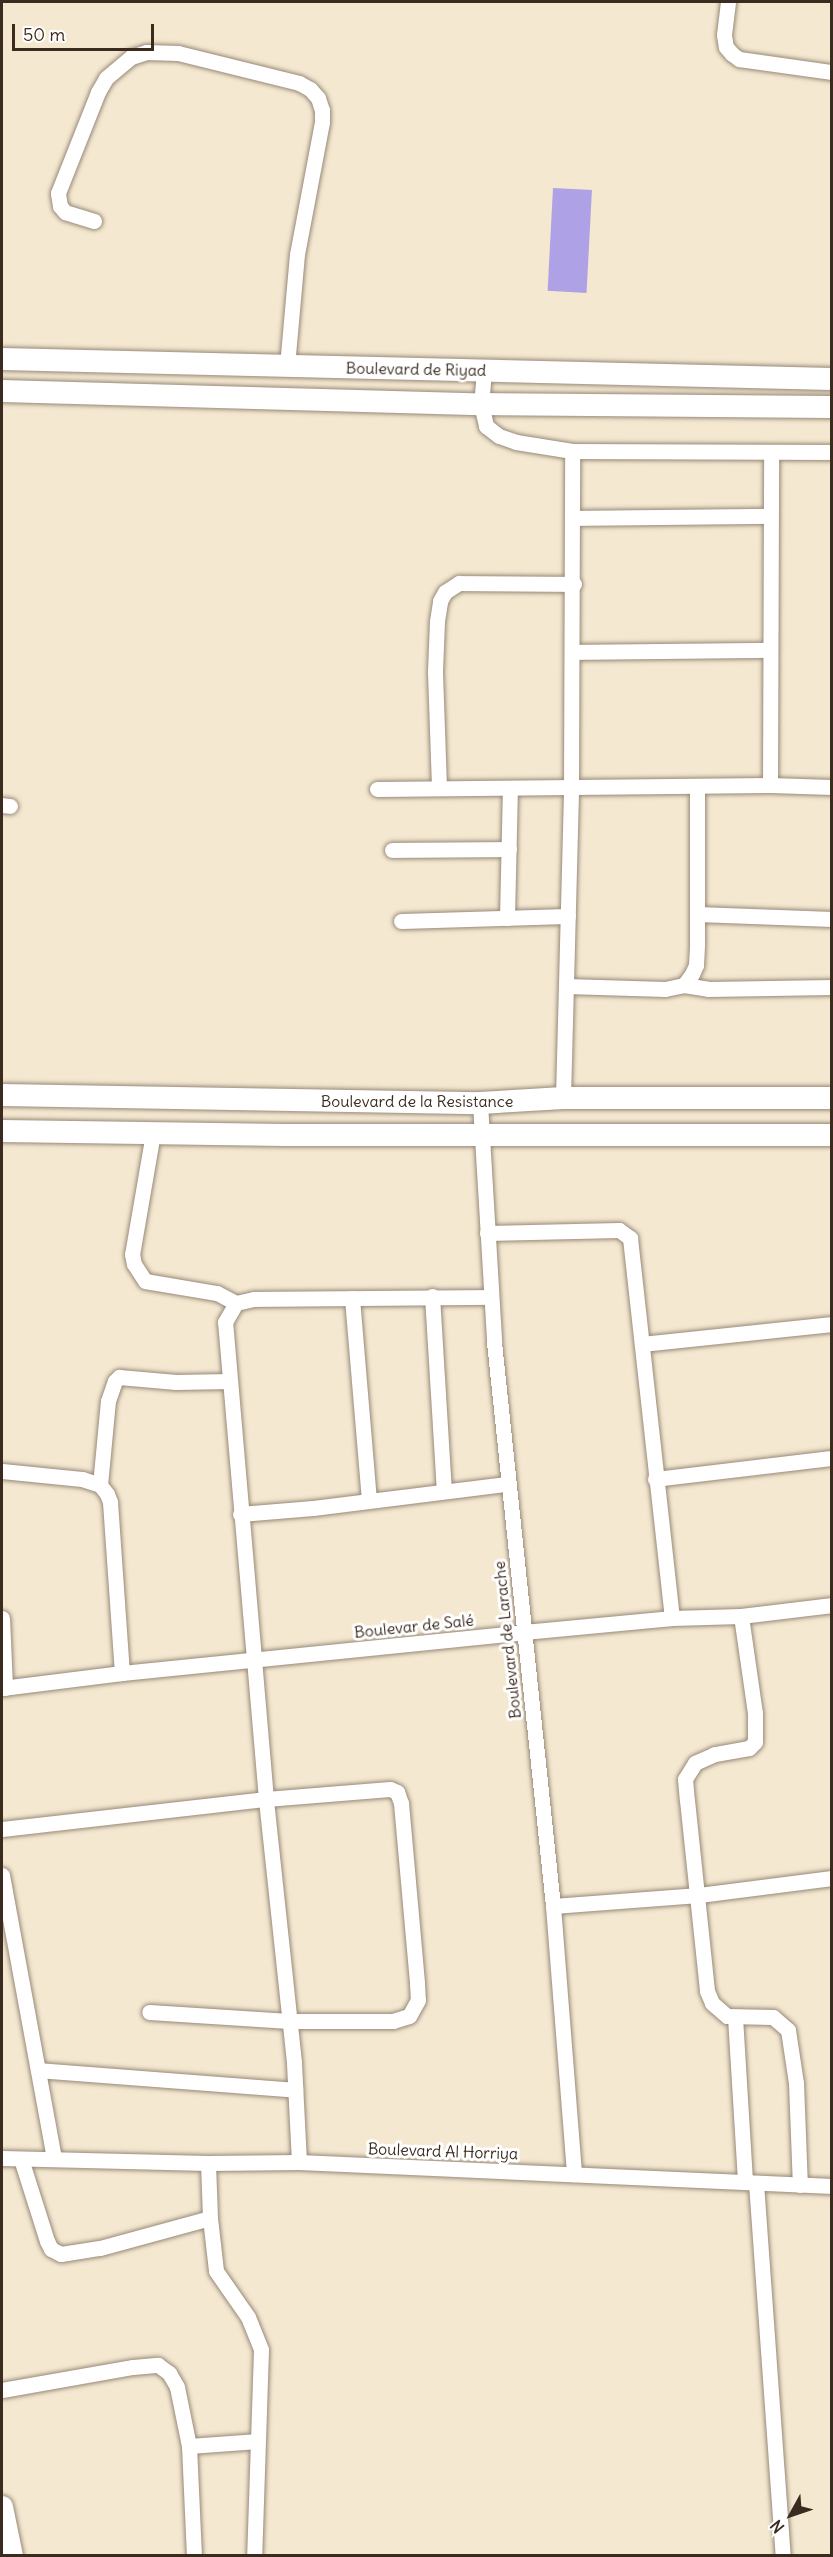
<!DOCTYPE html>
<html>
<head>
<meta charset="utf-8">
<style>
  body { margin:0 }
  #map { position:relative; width:833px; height:2557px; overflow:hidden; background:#f4e8d1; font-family:Delius,sans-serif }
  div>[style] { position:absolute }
  .building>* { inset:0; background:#aea1e6; transform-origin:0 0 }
  .roads { filter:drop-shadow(0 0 2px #988978) drop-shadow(0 0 2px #988978) }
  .street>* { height:15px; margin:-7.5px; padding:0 7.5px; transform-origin:7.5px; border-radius:7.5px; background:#fff }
  .secondary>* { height:22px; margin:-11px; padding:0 11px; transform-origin:11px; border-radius:11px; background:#fff }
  span { translate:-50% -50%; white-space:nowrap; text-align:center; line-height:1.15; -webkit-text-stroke:6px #fff; paint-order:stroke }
  .street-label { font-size:16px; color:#3b2a1e }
  .frame { position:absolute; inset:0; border:3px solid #3b2a1e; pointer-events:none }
  .north { position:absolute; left:761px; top:2485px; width:60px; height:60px; -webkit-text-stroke:4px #fff; paint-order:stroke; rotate:230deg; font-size:16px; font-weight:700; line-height:24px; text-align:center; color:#3b2a1e }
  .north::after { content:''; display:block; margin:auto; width:21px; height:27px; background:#3b2a1e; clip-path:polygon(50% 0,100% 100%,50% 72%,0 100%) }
  .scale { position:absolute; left:12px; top:24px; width:142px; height:27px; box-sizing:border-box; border:3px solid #3b2a1e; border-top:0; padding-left:8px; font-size:18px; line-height:21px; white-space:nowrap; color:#3b2a1e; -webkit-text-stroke:4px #fff; paint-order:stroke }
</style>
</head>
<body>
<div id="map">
  <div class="building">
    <div style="left:553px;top:188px;width:39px;height:103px;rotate:3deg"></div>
  </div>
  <div class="roads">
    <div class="street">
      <div style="left:728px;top:2px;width:33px;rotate:97deg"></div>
      <div style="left:724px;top:35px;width:12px;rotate:81deg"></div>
      <div style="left:726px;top:47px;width:9px;rotate:49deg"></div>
      <div style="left:732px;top:54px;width:9px;rotate:36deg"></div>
      <div style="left:739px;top:59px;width:94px;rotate:8deg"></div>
      <div style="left:94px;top:221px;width:30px;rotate:-163deg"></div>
      <div style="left:65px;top:212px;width:8px;rotate:-130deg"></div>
      <div style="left:60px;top:206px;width:13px;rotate:-99deg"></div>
      <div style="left:58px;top:193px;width:109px;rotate:-68.4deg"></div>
      <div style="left:98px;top:92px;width:16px;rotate:-60deg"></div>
      <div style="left:106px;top:78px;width:33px;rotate:-40deg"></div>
      <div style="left:131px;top:57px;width:16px;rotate:-18deg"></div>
      <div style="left:146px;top:52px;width:32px;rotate:2deg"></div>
      <div style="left:178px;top:53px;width:125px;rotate:13.9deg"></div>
      <div style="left:299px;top:83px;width:13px;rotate:29deg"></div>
      <div style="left:310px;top:89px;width:12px;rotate:48deg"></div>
      <div style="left:318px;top:98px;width:13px;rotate:72deg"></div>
      <div style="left:322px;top:110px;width:12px;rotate:90deg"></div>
      <div style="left:322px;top:122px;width:134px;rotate:100.7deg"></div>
      <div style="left:297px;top:254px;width:112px;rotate:95.1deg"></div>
      <div style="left:484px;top:371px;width:33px;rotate:95deg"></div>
      <div style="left:481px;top:404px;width:23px;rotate:77deg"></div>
      <div style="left:486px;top:426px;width:16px;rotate:38deg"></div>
      <div style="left:499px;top:436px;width:18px;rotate:19deg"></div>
      <div style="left:516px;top:442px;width:57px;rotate:9.1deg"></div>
      <div style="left:572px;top:451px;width:260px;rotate:0.2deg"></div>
      <div style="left:573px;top:518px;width:197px;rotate:-0.6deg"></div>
      <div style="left:573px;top:652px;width:197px;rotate:-0.6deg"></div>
      <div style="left:770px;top:785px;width:333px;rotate:-89.8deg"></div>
      <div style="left:439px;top:787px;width:116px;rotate:-92deg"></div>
      <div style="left:435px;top:671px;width:50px;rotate:-87.7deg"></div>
      <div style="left:437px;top:621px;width:20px;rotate:-81deg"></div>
      <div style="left:440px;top:601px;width:10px;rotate:-61deg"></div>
      <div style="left:445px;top:592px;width:17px;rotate:-33deg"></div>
      <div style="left:459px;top:583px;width:115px;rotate:0.5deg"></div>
      <div style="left:377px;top:789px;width:393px;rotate:-0.6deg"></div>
      <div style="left:770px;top:785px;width:62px;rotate:1.8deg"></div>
      <div style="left:2px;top:805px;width:8px;rotate:7deg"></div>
      <div style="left:392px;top:850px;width:117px;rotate:-0.5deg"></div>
      <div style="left:698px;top:914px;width:134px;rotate:2.1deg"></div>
      <div style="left:507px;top:918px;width:129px;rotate:-88.7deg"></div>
      <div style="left:401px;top:921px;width:167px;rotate:-1.7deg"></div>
      <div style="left:684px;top:985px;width:24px;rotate:9deg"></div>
      <div style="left:708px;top:989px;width:124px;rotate:-0.9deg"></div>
      <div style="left:566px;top:986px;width:99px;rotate:1.7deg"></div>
      <div style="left:665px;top:989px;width:19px;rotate:-12deg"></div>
      <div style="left:684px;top:985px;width:14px;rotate:-54deg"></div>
      <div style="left:692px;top:974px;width:10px;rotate:-66deg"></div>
      <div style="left:696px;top:965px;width:22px;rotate:-87deg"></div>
      <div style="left:697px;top:943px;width:156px;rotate:-90deg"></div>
      <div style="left:563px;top:1098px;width:309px;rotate:-88.5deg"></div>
      <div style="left:571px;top:789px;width:338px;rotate:-89.8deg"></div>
      <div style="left:480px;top:1103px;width:239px;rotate:86.6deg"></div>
      <div style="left:494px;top:1342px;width:567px;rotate:84.03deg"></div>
      <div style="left:553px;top:1906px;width:269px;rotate:85.5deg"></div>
      <div style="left:153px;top:1133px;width:123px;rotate:99.8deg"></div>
      <div style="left:132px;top:1254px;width:10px;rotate:79deg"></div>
      <div style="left:134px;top:1264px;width:20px;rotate:57deg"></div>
      <div style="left:145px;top:1281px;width:73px;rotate:9.5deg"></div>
      <div style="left:217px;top:1293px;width:21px;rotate:28deg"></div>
      <div style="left:487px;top:1233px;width:132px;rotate:-1.3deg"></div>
      <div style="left:619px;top:1230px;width:14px;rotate:36deg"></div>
      <div style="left:630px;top:1238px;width:382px;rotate:83.7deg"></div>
      <div style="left:432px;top:1296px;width:195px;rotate:86.5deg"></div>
      <div style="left:352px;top:1298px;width:202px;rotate:85.2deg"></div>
      <div style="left:642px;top:1344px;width:191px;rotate:-6deg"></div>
      <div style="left:2px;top:1471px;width:80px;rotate:5.7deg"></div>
      <div style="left:82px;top:1479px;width:19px;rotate:18deg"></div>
      <div style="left:100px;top:1485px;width:11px;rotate:52deg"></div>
      <div style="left:107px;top:1494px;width:9px;rotate:69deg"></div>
      <div style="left:110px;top:1502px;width:171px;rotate:86deg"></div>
      <div style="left:655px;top:1479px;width:178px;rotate:-6.8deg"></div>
      <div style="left:100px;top:1485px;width:84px;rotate:-84.6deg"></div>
      <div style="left:108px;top:1401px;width:21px;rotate:-71deg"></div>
      <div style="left:115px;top:1381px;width:6px;rotate:-45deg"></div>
      <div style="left:119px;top:1377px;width:57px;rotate:5deg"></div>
      <div style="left:176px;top:1382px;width:54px;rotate:-1.1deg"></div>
      <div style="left:240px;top:1514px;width:73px;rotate:-4.7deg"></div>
      <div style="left:313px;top:1508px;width:195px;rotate:-7.1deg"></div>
      <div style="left:741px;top:1616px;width:98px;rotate:81.8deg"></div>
      <div style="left:755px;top:1713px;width:29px;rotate:90deg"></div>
      <div style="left:755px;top:1742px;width:8px;rotate:135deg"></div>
      <div style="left:749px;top:1748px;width:35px;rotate:170deg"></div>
      <div style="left:715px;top:1754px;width:22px;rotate:156deg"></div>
      <div style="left:695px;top:1763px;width:19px;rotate:122deg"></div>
      <div style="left:685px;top:1779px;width:21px;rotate:85deg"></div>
      <div style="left:687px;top:1800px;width:192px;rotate:84deg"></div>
      <div style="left:707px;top:1991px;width:13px;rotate:67deg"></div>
      <div style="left:712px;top:2003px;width:20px;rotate:41deg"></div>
      <div style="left:727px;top:2016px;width:46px;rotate:1.2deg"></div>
      <div style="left:773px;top:2017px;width:20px;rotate:41deg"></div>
      <div style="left:788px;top:2030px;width:54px;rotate:81.4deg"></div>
      <div style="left:796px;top:2083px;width:102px;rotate:87.8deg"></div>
      <div style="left:2px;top:1618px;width:70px;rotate:87.5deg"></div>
      <div style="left:2px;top:1688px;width:121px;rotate:-7.1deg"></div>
      <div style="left:122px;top:1673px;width:404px;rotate:-5.8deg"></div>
      <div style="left:524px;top:1632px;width:149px;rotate:-5.4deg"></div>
      <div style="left:672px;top:1618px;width:69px;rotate:-1.7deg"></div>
      <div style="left:741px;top:1616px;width:92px;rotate:-6.9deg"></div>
      <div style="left:2px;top:1829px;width:266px;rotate:-6.5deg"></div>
      <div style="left:266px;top:1799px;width:124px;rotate:-4.6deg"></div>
      <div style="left:390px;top:1789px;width:8px;rotate:23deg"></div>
      <div style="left:397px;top:1792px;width:12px;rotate:70deg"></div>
      <div style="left:401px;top:1803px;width:181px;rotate:84.9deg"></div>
      <div style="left:417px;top:1983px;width:17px;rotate:87deg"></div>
      <div style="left:418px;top:2000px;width:18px;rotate:119deg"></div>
      <div style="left:409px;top:2016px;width:17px;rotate:163deg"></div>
      <div style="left:393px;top:2021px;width:104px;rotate:180deg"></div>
      <div style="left:289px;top:2021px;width:140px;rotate:-176.3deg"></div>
      <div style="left:2px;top:1875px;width:287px;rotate:79.6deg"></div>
      <div style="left:553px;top:1906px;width:146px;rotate:-4.3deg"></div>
      <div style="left:699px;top:1895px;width:134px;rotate:-7.3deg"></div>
      <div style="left:735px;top:2017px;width:165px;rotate:86.5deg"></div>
      <div style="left:38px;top:2070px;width:258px;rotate:4.4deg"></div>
      <div style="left:2px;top:2158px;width:206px;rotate:1.4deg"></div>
      <div style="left:208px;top:2163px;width:91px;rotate:-0.6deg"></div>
      <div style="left:299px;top:2162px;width:534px;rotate:2.58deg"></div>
      <div style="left:21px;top:2159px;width:86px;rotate:72.4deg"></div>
      <div style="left:47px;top:2241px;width:9px;rotate:63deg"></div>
      <div style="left:51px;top:2249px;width:11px;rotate:27deg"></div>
      <div style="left:61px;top:2254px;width:39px;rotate:-9deg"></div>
      <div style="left:100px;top:2248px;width:114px;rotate:-15.3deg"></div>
      <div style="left:299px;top:2162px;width:100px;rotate:-92.9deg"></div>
      <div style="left:294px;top:2062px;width:264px;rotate:-96.1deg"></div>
      <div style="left:266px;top:1799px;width:479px;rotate:-94.9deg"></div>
      <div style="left:225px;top:1322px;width:22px;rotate:-60deg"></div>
      <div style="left:236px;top:1303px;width:18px;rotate:-13deg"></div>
      <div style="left:254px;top:1299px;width:236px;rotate:-0.5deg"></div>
      <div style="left:208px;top:2163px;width:55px;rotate:87.9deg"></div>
      <div style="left:210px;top:2218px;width:53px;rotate:83.5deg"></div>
      <div style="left:216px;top:2271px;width:56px;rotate:55.2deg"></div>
      <div style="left:248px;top:2317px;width:35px;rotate:68deg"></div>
      <div style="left:261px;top:2350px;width:206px;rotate:91.9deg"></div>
      <div style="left:756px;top:2183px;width:374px;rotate:85.9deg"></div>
      <div style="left:2px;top:2390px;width:133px;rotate:-10deg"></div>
      <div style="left:133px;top:2367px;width:25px;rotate:-5deg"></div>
      <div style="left:158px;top:2365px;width:14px;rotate:36deg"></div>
      <div style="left:169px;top:2373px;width:16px;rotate:60deg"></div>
      <div style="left:177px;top:2387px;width:60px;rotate:78.5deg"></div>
      <div style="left:189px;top:2446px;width:110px;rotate:87.4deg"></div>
      <div style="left:189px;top:2446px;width:69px;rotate:-4.1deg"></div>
    </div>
    <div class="secondary">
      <div style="left:2px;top:359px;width:830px;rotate:1.38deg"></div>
      <div style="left:2px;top:391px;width:479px;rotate:1.6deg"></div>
      <div style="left:481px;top:404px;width:351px;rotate:0.5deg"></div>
      <div style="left:2px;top:1095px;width:478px;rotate:1deg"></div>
      <div style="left:480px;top:1103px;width:83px;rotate:-3.4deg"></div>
      <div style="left:563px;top:1098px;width:269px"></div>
      <div style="left:2px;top:1131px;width:283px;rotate:0.8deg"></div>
      <div style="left:285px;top:1135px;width:547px"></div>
      <div style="left:2px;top:2507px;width:50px;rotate:78.5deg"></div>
    </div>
  </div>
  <div class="street-label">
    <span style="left:416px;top:369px;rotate:1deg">Boulevard de Riyad</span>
    <span style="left:417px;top:1101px">Boulevard de la Resistance</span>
    <span style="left:414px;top:1626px;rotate:-6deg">Boulevar de Salé</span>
    <span style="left:507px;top:1640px;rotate:-96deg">Boulevard de Larache</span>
    <span style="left:443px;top:2151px;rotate:2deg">Boulevard Al Horriya</span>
  </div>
  <div class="frame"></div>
  <div class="north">N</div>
  <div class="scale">50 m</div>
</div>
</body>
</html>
